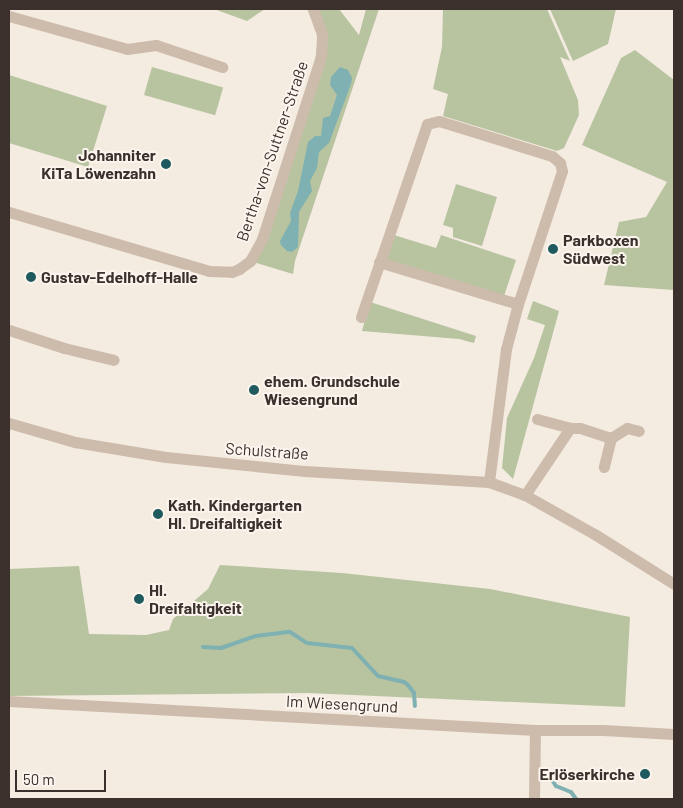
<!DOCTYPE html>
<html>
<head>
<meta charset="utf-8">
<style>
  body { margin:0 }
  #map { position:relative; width:683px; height:808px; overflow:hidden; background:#f4ebe1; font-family:Barlow,sans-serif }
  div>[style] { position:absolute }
  .green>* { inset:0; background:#b8c4a0; transform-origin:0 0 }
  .water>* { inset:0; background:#7fb0b2 }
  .stream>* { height:4px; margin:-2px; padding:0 2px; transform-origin:2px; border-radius:2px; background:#7fb0b2 }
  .street>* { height:11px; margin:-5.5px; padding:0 5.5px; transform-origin:5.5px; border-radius:5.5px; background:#cdbbac }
  .dots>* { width:14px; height:14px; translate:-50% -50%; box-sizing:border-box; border:2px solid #fbf5ee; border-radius:50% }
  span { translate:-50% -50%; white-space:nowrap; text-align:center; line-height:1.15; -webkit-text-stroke:4px #fbf5ee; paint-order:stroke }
  .street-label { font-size:16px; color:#3b302b }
  .poi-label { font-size:16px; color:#3b302b; font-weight:700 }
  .right { translate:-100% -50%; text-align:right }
  .left { translate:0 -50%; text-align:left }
  .frame { position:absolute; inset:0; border:10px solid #3b302b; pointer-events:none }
  .scale { position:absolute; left:15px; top:770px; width:91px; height:22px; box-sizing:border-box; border:2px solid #3b302b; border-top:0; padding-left:6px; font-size:15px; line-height:18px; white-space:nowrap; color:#3b302b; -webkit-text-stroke:4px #fbf5ee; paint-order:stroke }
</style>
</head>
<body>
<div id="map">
  <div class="green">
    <div style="clip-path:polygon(214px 9px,265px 9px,247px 21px)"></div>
    <div style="clip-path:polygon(318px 9px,339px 9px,359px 35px,366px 9px,379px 9px,295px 261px,293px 274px,253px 262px,315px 61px,320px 27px)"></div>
    <div style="clip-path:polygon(443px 9px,547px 9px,570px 61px,560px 57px,578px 100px,579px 115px,564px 148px,557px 151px,443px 116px,448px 94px,433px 89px,442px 47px)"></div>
    <div style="clip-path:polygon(550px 9px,616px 9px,608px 44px,573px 61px)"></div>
    <div style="clip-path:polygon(635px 50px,674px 80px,674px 290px,604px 285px,619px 222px,646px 217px,667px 182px,582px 145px,621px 58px)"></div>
    <div style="left:152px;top:67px;width:74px;height:29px;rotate:16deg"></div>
    <div style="clip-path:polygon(9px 75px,107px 106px,88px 167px,9px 143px)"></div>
    <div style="clip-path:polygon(456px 184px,497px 197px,482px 246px,453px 237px,453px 228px,443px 225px)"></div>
    <div style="clip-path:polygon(394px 235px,436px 248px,441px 235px,516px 260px,502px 302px,384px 262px)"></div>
    <div style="clip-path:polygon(533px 301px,559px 311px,513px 479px,502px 468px,507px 418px,534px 358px,545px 325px,527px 319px)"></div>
    <div style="clip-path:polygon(370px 302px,476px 336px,474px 343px,459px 339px,362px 331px)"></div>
    <div style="clip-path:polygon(220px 565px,342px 573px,490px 589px,630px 617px,625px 707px,308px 693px,9px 696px,9px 569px,79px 566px,89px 634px,146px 635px,169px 630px,173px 619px,208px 589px)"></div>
  </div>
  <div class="water">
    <div style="clip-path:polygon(340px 67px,348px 70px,352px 78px,351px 84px,329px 143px,319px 152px,317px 168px,310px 181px,312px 191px,299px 212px,298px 247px,292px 252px,287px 251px,281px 245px,280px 241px,291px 221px,290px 213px,298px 191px,308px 142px,315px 136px,321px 136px,323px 118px,330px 116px,337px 95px,330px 85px,331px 77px)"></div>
  </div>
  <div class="stream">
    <div style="left:203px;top:647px;width:18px;rotate:3deg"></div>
    <div style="left:221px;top:648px;width:37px;rotate:-19deg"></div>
    <div style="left:256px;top:636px;width:34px;rotate:-7deg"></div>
    <div style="left:290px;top:632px;width:20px;rotate:33deg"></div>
    <div style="left:307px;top:643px;width:45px;rotate:6.3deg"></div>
    <div style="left:352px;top:648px;width:38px;rotate:47deg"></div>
    <div style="left:378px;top:676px;width:27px;rotate:13deg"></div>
    <div style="left:404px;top:682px;width:5px;rotate:37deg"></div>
    <div style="left:408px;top:685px;width:10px;rotate:53deg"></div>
    <div style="left:414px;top:693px;width:13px;rotate:86deg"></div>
    <div style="left:549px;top:775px;width:13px;rotate:58deg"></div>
    <div style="left:556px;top:786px;width:16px;rotate:22deg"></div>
    <div style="left:571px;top:792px;width:9px;rotate:54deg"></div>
  </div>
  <div class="street">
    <div style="left:9px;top:16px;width:123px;rotate:15.6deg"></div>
    <div style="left:127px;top:49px;width:29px;rotate:-8deg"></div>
    <div style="left:156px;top:45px;width:70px;rotate:18.4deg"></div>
    <div style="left:9px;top:212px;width:209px;rotate:16.4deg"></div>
    <div style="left:209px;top:271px;width:23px;rotate:2deg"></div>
    <div style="left:232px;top:272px;width:8px;rotate:-23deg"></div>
    <div style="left:239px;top:269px;width:14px;rotate:-36deg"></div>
    <div style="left:250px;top:261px;width:25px;rotate:-61deg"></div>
    <div style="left:262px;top:239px;width:192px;rotate:-72.1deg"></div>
    <div style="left:321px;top:56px;width:22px;rotate:-87deg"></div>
    <div style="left:322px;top:34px;width:27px;rotate:-110deg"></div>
    <div style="left:379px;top:262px;width:145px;rotate:16.8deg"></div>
    <div style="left:361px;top:317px;width:204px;rotate:-71.1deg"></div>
    <div style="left:427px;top:124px;width:12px;rotate:-14deg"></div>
    <div style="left:439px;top:121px;width:118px;rotate:17.2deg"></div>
    <div style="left:552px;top:156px;width:11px;rotate:41deg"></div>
    <div style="left:560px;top:163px;width:8px;rotate:76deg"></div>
    <div style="left:562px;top:171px;width:140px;rotate:108.3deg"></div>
    <div style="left:518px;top:304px;width:47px;rotate:104.9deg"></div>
    <div style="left:506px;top:349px;width:134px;rotate:97.3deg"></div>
    <div style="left:9px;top:330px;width:58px;rotate:18.1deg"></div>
    <div style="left:64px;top:348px;width:51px;rotate:13.5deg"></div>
    <div style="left:537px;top:419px;width:34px;rotate:15deg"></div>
    <div style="left:9px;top:423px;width:69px;rotate:16.1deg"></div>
    <div style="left:75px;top:442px;width:92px;rotate:9.4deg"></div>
    <div style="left:166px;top:457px;width:140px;rotate:5.8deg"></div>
    <div style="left:305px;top:471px;width:184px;rotate:3.4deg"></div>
    <div style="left:489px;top:482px;width:38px;rotate:20deg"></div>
    <div style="left:525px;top:495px;width:81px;rotate:29.4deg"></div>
    <div style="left:596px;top:535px;width:92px;rotate:32.1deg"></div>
    <div style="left:611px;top:438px;width:19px;rotate:-32deg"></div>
    <div style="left:627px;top:428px;width:12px;rotate:14deg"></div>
    <div style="left:525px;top:495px;width:81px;rotate:-56.1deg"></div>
    <div style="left:570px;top:428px;width:10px"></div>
    <div style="left:580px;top:428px;width:33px;rotate:18deg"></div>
    <div style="left:611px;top:438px;width:30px;rotate:104deg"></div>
    <div style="left:9px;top:701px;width:527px;rotate:3.16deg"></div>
    <div style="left:535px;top:730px;width:68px"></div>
    <div style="left:603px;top:730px;width:71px;rotate:3.2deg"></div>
    <div style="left:534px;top:799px;width:69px;rotate:-89.2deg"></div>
  </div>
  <div class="dots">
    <div style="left:166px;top:164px;background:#1f5a5e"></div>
    <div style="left:553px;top:249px;background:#1f5a5e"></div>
    <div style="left:31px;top:277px;background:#1f5a5e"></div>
    <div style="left:254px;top:390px;background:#1f5a5e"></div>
    <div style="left:158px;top:514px;background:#1f5a5e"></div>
    <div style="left:139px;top:599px;background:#1f5a5e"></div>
    <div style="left:645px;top:774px;background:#1f5a5e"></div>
  </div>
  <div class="street-label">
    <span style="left:272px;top:151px;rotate:-71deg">Bertha-von-Suttner-Straße</span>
    <span style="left:267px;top:451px;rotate:4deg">Schulstraße</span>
    <span style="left:342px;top:704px;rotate:3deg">Im Wiesengrund</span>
  </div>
  <div class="poi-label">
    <span class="right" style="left:156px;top:164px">Johanniter<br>KiTa Löwenzahn</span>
    <span class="left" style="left:563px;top:249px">Parkboxen<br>Südwest</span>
    <span class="left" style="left:41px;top:277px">Gustav-Edelhoff-Halle</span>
    <span class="left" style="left:264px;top:390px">ehem. Grundschule<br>Wiesengrund</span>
    <span class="left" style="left:168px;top:514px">Kath. Kindergarten<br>Hl. Dreifaltigkeit</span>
    <span class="left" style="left:149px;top:599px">Hl.<br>Dreifaltigkeit</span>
    <span class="right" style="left:635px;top:774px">Erlöserkirche</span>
  </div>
  <div class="frame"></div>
  <div class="scale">50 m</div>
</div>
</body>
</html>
